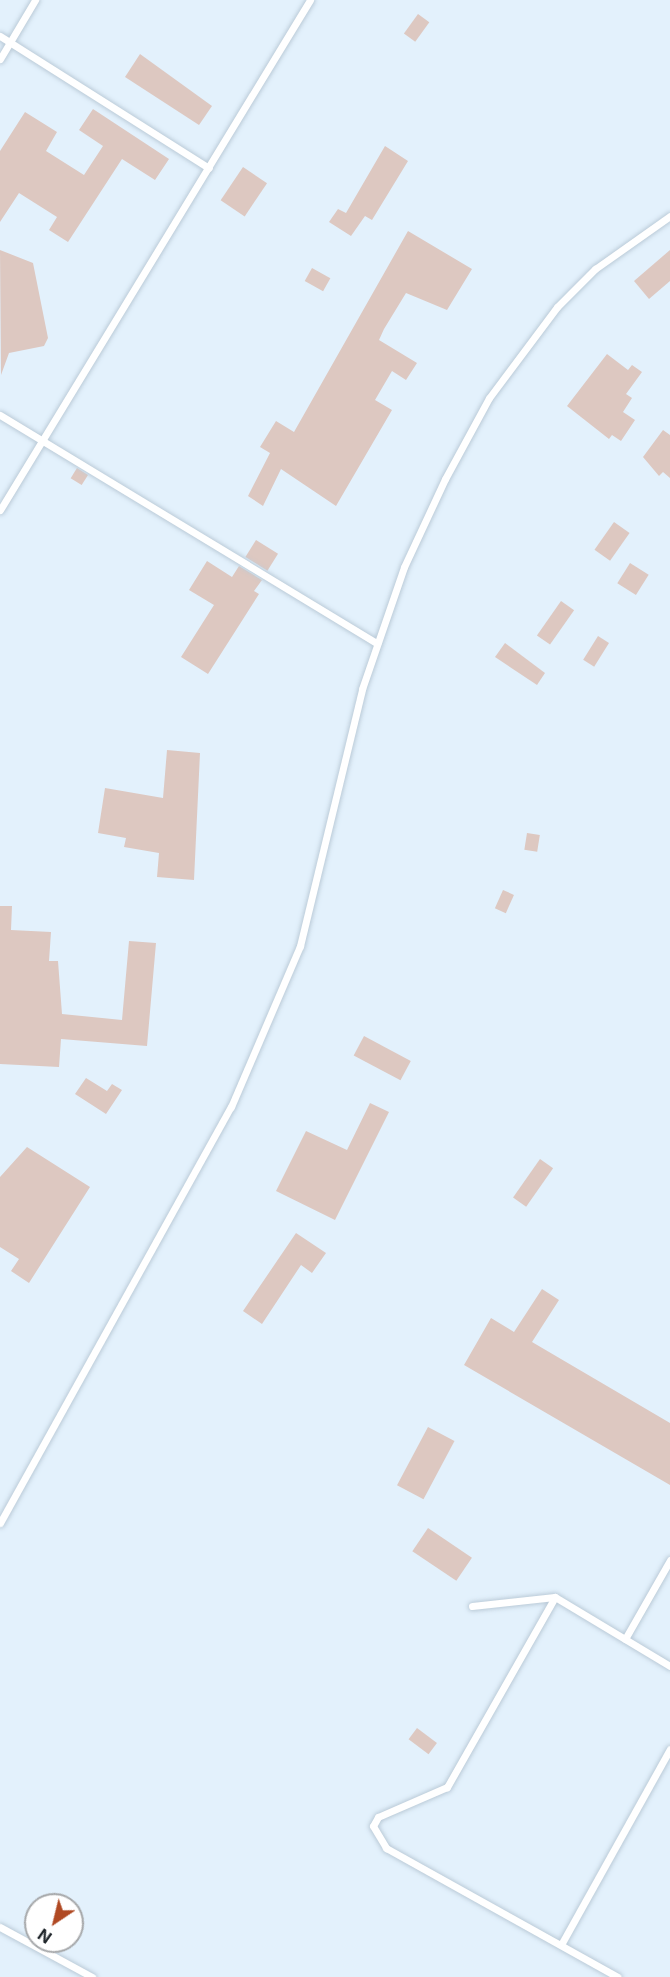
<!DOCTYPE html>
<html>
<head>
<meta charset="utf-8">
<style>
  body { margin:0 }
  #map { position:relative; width:670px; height:1977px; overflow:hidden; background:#f6f9fc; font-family:Inter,sans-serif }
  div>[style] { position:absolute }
  .built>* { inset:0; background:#e3f1fc }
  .building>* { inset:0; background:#ddc8c1; transform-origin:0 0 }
  .roads { filter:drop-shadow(0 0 2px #bbcbd8) drop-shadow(0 0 2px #bbcbd8) }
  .lane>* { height:7px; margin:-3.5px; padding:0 3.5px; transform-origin:3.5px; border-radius:3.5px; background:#fff }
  span { translate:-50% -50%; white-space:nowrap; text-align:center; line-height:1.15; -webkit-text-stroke:4.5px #fff; paint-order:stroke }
  .north { position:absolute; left:24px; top:1893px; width:60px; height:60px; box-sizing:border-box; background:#fff; border:2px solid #a6a8aa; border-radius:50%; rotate:215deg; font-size:16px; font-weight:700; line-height:24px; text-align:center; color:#20262b }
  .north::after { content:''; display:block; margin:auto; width:21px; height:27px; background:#b04923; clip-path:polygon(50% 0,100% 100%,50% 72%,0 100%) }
</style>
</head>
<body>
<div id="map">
  <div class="built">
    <div style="clip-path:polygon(evenodd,0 0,670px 0,670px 1977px,0 1977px,0 0,36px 1905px,72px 1905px,72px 1941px,36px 1941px,36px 1905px)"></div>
  </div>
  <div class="building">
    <div style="left:418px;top:14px;width:14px;height:24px;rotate:36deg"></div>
    <div style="clip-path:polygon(140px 54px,212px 106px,199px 125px,125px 77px)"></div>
    <div style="clip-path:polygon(93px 109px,169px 159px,155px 180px,122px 159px,68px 242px,49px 230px,57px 217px,19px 193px,0 222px,0 151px,25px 112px,57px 132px,46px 151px,84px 175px,103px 146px,79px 130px)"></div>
    <div style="clip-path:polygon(385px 146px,408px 161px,372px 220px,365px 216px,351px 236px,329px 222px,338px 209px,346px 213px)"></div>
    <div style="left:243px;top:167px;width:29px;height:40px;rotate:34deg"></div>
    <div style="clip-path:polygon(408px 231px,472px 269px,447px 310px,406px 293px,384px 329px,379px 340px,417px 363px,406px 380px,392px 371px,375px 400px,392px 410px,336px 506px,281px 469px,263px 506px,248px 496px,270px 453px,260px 447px,276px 421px,294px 432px)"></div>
    <div style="clip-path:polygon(0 250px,33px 263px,48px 338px,44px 346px,9px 353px,1px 375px)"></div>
    <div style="clip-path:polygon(670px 250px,670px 281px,649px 299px,634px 281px)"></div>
    <div style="left:312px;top:268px;width:21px;height:15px;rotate:29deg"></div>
    <div style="clip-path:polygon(607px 354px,628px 370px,632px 365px,642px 372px,626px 394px,632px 398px,623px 412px,635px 420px,621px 441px,612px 435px,609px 439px,567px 406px)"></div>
    <div style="clip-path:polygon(663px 430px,670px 435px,670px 478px,663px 472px,659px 476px,643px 457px)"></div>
    <div style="left:77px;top:468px;width:13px;height:12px;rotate:32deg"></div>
    <div style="left:614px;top:522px;width:19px;height:34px;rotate:35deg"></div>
    <div style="left:256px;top:540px;width:26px;height:20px;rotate:32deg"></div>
    <div style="clip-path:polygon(207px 561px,232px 577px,239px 566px,262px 580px,254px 591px,259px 594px,208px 674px,181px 657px,214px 605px,189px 590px)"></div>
    <div style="left:630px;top:563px;width:22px;height:24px;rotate:32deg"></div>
    <div style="left:561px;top:601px;width:16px;height:42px;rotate:35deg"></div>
    <div style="left:598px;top:636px;width:13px;height:28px;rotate:32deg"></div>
    <div style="clip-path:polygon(505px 643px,545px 673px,537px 685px,495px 657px)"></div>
    <div style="clip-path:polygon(167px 750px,200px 753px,194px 880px,157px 877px,159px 853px,124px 847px,126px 838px,98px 833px,105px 788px,163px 798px)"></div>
    <div style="left:527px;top:833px;width:13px;height:17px;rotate:9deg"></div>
    <div style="left:503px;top:890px;width:12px;height:20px;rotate:24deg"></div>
    <div style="clip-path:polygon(0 906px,12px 906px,11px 930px,51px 932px,49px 961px,58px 961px,62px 1014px,122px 1020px,129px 941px,156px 943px,147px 1046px,61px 1039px,59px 1067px,0 1064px)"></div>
    <div style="left:364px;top:1036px;width:53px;height:22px;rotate:28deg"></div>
    <div style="clip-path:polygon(86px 1078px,107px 1091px,112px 1084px,122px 1090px,106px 1114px,75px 1094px)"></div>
    <div style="clip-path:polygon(370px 1103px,389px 1112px,335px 1220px,276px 1191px,306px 1131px,347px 1150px)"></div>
    <div style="clip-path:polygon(27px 1147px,90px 1187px,29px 1283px,11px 1271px,19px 1259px,0 1247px,0 1177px)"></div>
    <div style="left:540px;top:1159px;width:16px;height:47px;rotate:35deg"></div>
    <div style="clip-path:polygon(296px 1233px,326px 1253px,312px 1273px,301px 1265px,262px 1324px,243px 1311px)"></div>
    <div style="clip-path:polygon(542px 1289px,559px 1300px,532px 1342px,670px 1423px,670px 1485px,464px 1365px,491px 1318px,514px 1332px)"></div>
    <div style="left:428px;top:1427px;width:30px;height:66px;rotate:28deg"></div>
    <div style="left:428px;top:1528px;width:53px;height:28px;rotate:34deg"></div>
    <div style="left:417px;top:1728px;width:25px;height:14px;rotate:37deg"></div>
  </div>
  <div class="roads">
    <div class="lane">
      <div style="left:0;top:36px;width:247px;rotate:32.3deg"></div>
      <div style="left:0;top:59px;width:69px;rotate:-59.3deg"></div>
      <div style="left:0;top:415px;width:441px;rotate:31.2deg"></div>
      <div style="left:0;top:510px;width:597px;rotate:-58.71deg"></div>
      <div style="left:0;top:1523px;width:476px;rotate:-61deg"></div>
      <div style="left:231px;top:1107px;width:175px;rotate:-66.8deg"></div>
      <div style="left:300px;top:946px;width:264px;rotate:-76.4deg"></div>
      <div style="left:362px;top:689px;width:129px;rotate:-71deg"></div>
      <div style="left:404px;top:567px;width:97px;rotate:-65deg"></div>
      <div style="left:445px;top:479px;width:92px;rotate:-61.5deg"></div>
      <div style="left:489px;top:398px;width:114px;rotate:-53.2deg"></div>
      <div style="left:557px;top:307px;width:54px;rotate:-45deg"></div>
      <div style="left:595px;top:269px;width:92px;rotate:-35.2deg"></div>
      <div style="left:555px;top:1597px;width:219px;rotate:119.6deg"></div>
      <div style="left:447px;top:1787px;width:75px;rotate:156.5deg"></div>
      <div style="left:378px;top:1817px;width:10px;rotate:119deg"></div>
      <div style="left:373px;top:1826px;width:26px;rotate:59deg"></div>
      <div style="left:386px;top:1848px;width:265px;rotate:29.1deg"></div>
      <div style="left:472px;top:1606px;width:83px;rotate:-6.2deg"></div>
      <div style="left:555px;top:1597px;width:134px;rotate:31deg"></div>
      <div style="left:625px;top:1639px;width:91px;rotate:-60.3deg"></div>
      <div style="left:0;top:1927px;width:105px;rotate:28.5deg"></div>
      <div style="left:562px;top:1943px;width:222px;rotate:-60.9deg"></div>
    </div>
  </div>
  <div class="north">N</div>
</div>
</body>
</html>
